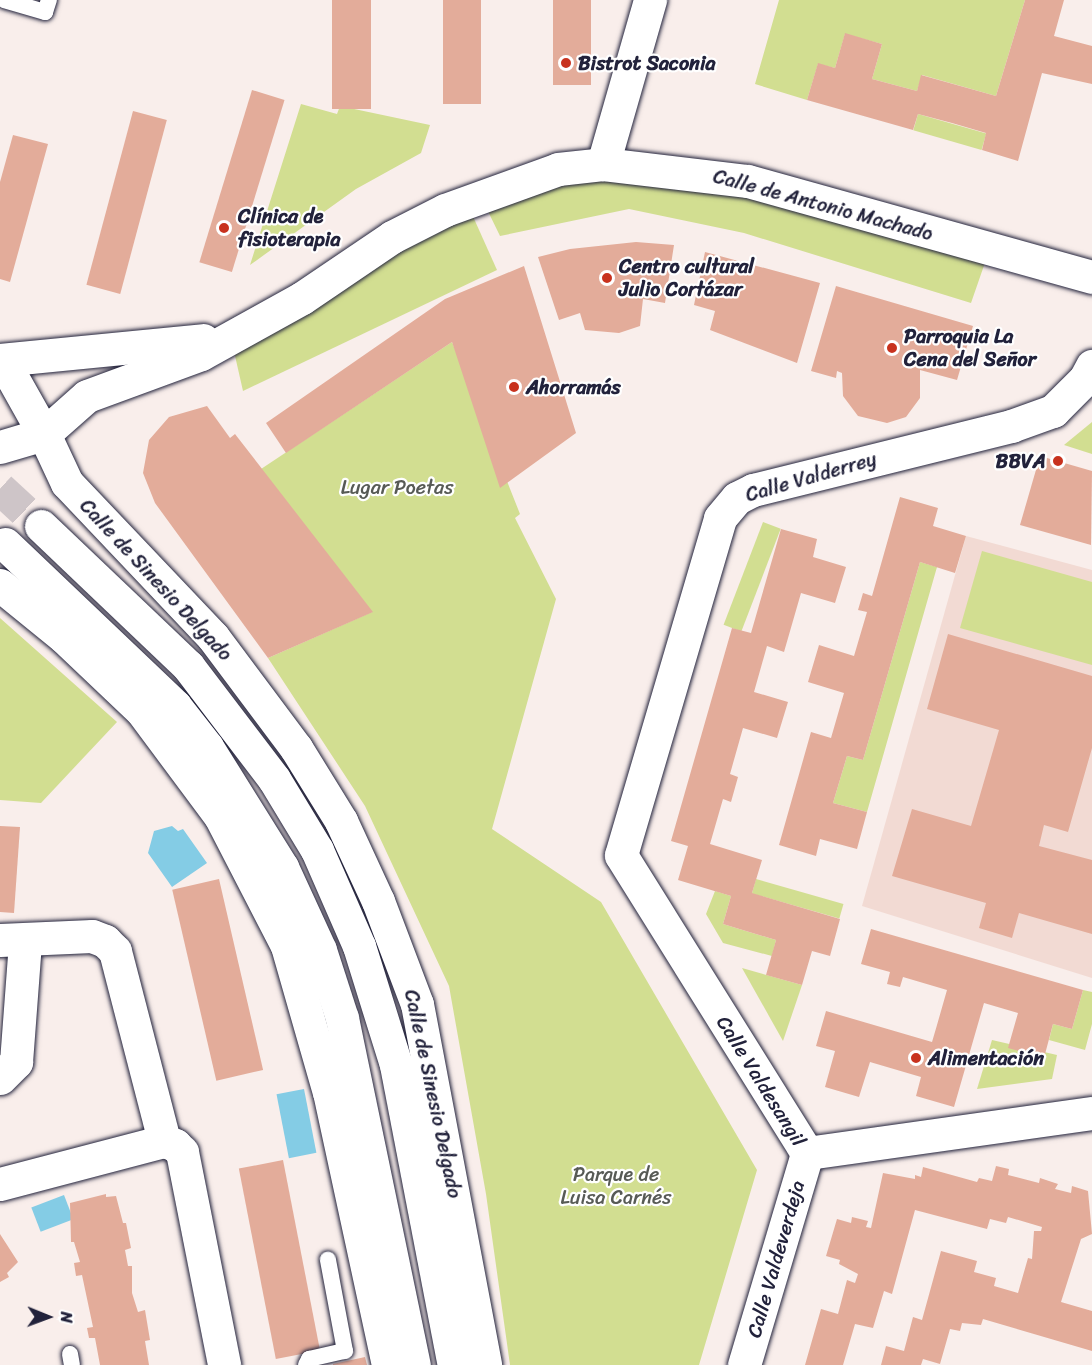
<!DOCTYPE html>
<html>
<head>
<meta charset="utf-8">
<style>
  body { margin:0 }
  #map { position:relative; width:1092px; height:1365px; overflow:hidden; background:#f9eeeb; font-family:Sriracha,sans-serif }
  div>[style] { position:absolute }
  .built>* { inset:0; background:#f2dad3 }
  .green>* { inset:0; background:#d2de91; transform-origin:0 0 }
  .water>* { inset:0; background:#84cce5; transform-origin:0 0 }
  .building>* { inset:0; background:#e3ac9a; transform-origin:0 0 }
  .primary-tunnel>* { height:33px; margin-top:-16.5px; transform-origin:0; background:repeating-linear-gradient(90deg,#cec5c8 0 33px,transparent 0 49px) }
  .roads { filter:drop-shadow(0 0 2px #22223b) drop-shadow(0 0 2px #22223b) }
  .service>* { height:16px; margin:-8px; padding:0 8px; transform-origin:8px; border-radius:8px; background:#fff }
  .minor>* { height:33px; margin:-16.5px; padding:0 16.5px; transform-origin:16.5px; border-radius:16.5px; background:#fff }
  .tertiary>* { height:33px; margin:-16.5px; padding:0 16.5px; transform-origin:16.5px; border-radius:16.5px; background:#fff }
  .primary>* { height:33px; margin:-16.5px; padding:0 16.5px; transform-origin:16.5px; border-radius:16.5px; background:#fff }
  .dots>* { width:16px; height:16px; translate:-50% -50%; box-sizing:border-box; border:3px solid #fff; border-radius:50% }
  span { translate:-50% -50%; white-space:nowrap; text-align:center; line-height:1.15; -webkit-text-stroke:4.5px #fff; paint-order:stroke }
  .poi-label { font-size:20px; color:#22223b; font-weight:700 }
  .left { translate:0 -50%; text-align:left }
  .right { translate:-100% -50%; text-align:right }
  .street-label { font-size:20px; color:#22223b }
  .park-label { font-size:20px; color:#575a55 }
  .north { position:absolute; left:18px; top:1287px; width:60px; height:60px; -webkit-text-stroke:4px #fff; paint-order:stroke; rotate:91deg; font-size:16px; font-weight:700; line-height:24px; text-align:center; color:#22223b }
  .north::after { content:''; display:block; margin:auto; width:21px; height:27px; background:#22223b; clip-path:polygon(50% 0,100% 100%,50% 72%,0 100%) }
</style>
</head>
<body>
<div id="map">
  <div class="built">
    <div style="clip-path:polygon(966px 536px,1092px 570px,1092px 978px,862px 906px)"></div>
  </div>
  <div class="green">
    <div style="clip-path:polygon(779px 0,1025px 0,996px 96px,922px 75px,917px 91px,872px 79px,882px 44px,845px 34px,835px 68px,818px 64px,807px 100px,755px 84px)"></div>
    <div style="clip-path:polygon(301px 104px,337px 114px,340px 106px,430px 125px,421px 153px,356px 189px,250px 265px)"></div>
    <div style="left:918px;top:114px;width:71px;height:17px;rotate:16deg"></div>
    <div style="clip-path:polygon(600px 170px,743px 188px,988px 254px,971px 303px,744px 233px,629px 209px,500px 236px,483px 201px)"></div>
    <div style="clip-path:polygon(471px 212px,497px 270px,243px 391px,233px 347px,446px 222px)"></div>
    <div style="clip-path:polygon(452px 342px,520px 514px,515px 518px,556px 599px,492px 829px,601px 902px,757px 1170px,699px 1365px,510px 1365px,486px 1194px,449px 986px,365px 806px,268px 658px,372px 612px,261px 469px)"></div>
    <div style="clip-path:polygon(1092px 422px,1092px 454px,1064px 445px)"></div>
    <div style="left:763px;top:522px;width:19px;height:110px;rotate:21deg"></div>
    <div style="clip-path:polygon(982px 551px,1092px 582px,1092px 665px,960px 628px)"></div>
    <div style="clip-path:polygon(920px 562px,937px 567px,867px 812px,833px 803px,847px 756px,863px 760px)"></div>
    <div style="clip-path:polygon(0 618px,117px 722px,41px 803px,0 800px)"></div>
    <div style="left:756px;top:879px;width:91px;height:15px;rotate:16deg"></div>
    <div style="clip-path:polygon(715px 891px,731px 896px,723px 924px,776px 940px,772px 956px,723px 943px,706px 914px)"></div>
    <div style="clip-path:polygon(742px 968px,802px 985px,783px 1041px)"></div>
    <div style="clip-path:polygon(1083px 990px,1092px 992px,1092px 1024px,1085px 1050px,1049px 1040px,1053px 1024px,1072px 1029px)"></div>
    <div style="clip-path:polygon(992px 1040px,1057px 1055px,1052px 1079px,977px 1089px)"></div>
  </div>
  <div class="water">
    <div style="clip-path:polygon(172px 826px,178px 831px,183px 829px,207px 863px,172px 887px,148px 853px,154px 831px)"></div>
    <div style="left:304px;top:1089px;width:65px;height:28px;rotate:79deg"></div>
    <div style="left:64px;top:1195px;width:26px;height:35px;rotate:69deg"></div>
  </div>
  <div class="building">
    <div style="left:332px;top:0;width:39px;height:109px"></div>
    <div style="left:443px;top:0;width:38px;height:104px"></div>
    <div style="left:553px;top:0;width:38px;height:85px"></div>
    <div style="clip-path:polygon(1025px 0,1064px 0,1054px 36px,1092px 46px,1092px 84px,1042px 73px,1018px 161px,982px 150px,986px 133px,952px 123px,918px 114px,913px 130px,807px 100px,818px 63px,835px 68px,845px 33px,882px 44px,872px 79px,917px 91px,921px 75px,996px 96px)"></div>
    <div style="left:252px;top:90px;width:34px;height:180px;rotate:17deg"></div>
    <div style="left:133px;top:111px;width:35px;height:180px;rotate:15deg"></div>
    <div style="clip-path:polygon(13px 135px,48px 144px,10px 282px,0 279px,0 182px)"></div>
    <div style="clip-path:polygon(636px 242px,674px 245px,665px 303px,643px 299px,640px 326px,619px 333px,585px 330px,580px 313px,559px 320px,538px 257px,570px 249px)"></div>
    <div style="clip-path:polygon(705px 252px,820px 283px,797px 363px,710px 330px,715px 311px,694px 305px)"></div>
    <div style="clip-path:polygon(524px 266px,576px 433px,500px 488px,452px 342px,286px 453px,266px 423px,445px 299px)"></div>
    <div style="clip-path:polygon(836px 286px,973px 326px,957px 380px,920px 370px,920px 398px,906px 417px,887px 423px,858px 416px,843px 396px,842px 373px,837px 371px,836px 378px,811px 371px)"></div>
    <div style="clip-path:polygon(207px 406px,230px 438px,235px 434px,373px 612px,268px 658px,155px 503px,143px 473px,149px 440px,169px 417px)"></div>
    <div style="clip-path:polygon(1040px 456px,1092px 471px,1091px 545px,1020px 525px)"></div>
    <div style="clip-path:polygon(900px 497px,938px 508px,933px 526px,966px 536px,955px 573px,920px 562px,863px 760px,847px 756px,833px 803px,867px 812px,857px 849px,820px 839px,816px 856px,779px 845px,811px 732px,831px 738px,844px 693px,808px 682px,819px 645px,854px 656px,867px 612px,858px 610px,863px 593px,872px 596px)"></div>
    <div style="clip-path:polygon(781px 529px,817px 539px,813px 557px,846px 567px,835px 603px,801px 593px,784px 652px,767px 646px,754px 692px,788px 702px,777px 738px,743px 728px,730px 774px,738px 777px,731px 802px,723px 799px,710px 844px,762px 860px,752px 893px,840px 919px,830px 956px,812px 951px,802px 985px,766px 975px,776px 940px,723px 924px,731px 896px,678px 880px,688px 846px,671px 841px,732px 628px,751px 633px)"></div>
    <div style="clip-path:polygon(948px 634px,1092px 676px,1092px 748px,1068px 832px,1044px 825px,1039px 846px,1092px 860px,1092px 934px,1019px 913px,1012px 938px,979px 928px,986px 903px,892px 876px,912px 809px,971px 826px,999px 730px,927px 709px)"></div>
    <div style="clip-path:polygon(0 826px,20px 827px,14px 913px,0 912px)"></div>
    <div style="left:219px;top:879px;width:196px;height:48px;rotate:77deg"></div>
    <div style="clip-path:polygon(871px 929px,1083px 990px,1072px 1029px,1053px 1024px,1044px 1058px,1008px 1048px,1018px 1013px,984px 1003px,954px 1107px,916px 1096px,921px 1077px,870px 1062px,859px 1097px,825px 1087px,835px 1051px,816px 1046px,826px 1011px,932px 1042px,937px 1025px,947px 990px,903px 977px,900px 987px,887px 984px,890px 972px,861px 964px)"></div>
    <div style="left:283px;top:1160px;width:194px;height:45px;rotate:79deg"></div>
    <div style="clip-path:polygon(996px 1166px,1009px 1169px,1008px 1175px,1039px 1183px,1040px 1178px,1058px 1184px,1055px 1189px,1071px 1193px,1072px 1186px,1088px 1191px,1092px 1234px,1081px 1239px,1061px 1302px,1092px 1311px,1092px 1351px,983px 1319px,981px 1325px,962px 1323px,960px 1331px,950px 1329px,940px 1364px,923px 1359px,921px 1365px,881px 1365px,886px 1346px,904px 1351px,913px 1317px,922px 1320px,941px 1251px,977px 1261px,974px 1272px,996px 1278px,994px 1286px,1018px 1293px,1028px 1258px,1032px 1259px,1034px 1231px,1041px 1231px,1042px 1227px,1008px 1217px,1006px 1223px,990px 1219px,987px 1229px,915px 1210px,892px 1294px,884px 1291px,873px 1328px,855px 1324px,843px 1365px,805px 1365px,821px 1309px,838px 1314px,847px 1280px,855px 1283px,858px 1274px,839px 1264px,840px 1260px,826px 1256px,837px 1219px,851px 1223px,852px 1217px,868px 1221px,866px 1227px,871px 1228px,883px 1173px,915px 1179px,915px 1175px,921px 1177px,923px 1167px,977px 1182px,979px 1178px,992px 1181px)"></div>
    <div style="clip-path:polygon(106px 1194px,106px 1197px,116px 1196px,123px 1223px,126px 1223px,131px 1248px,125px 1250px,128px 1266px,132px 1266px,132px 1293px,138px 1312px,145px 1310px,150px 1340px,145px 1341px,149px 1365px,100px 1365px,95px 1338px,89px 1338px,87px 1328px,93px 1327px,82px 1275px,76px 1276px,74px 1263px,80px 1262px,74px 1242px,71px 1242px,70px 1203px)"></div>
    <div style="clip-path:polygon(0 1234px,18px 1262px,7px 1273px,9px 1277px,0 1282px)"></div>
    <div style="clip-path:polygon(365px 1357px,367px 1365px,333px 1365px,333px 1364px)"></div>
  </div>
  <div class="primary-tunnel">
    <div style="left:0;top:488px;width:56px;rotate:42.8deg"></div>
  </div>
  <div class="roads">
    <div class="service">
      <div style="left:4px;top:0;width:43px;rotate:16.3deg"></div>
      <div style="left:45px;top:12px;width:13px;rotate:-72deg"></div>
      <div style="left:70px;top:1354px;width:11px;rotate:80deg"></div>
      <div style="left:306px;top:1365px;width:7px;rotate:-63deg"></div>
      <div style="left:309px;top:1359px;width:37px;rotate:-13deg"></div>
      <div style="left:345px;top:1351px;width:93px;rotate:-100.6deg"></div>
    </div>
    <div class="minor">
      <div style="left:603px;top:164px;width:171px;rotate:-74deg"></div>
      <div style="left:44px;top:434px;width:54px;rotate:64.9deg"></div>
      <div style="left:67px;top:483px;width:212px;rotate:46.5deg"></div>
      <div style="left:213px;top:637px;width:139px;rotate:53.2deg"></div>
      <div style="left:296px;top:748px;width:86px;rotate:58.3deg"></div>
      <div style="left:341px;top:821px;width:88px;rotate:65.2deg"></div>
      <div style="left:378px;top:901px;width:110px;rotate:69.3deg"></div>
      <div style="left:417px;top:1004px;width:367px;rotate:79.3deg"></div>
      <div style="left:0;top:585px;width:82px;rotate:39.1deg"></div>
      <div style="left:64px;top:637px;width:106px;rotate:43.5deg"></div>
      <div style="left:141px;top:710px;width:132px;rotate:53.3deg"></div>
      <div style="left:220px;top:816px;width:146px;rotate:62.7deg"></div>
      <div style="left:287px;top:946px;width:152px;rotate:74deg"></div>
      <div style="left:329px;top:1092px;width:279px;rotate:77.8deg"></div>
      <div style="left:0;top:940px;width:92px;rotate:-2.5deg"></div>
      <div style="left:92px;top:936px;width:14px;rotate:21deg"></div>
      <div style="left:105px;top:941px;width:14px;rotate:45deg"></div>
      <div style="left:115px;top:951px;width:196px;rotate:75.5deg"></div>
      <div style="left:0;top:1078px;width:23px;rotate:-45deg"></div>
      <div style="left:16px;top:1062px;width:121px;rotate:-85.7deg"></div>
      <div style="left:807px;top:1153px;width:351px;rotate:-122deg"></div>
      <div style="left:621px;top:855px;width:351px;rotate:-73.6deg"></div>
      <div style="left:720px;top:518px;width:26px;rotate:-50deg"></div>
      <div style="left:737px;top:498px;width:18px;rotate:-27deg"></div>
      <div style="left:753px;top:490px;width:266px;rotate:-13.9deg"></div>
      <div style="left:1011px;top:426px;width:45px;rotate:-19.7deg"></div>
      <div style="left:1053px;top:411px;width:45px;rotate:-45deg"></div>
      <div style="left:1085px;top:379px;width:15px;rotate:-62deg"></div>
      <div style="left:807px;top:1153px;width:288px;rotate:-8deg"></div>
      <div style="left:0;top:1184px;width:170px;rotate:-14.7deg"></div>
      <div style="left:164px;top:1141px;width:12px;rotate:20deg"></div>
      <div style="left:175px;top:1145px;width:10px;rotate:45deg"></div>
      <div style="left:182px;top:1152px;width:217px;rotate:78.8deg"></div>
      <div style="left:744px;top:1365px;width:221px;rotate:-73.4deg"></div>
    </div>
    <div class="tertiary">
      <div style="left:0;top:360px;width:204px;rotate:-5.6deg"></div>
      <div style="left:0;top:367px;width:16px;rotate:40deg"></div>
      <div style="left:12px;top:377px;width:65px;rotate:60.7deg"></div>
      <div style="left:0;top:447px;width:46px;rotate:-16.5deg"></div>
      <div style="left:44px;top:434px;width:57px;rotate:-41.5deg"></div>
      <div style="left:87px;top:396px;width:121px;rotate:-20.2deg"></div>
      <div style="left:201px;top:354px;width:115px;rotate:-29deg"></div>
      <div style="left:302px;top:298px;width:109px;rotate:-34.1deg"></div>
      <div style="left:392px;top:237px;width:59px;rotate:-27deg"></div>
      <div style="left:445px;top:210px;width:120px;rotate:-19.9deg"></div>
      <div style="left:558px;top:169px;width:45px;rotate:-6.3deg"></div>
      <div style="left:603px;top:164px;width:146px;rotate:6.7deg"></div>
      <div style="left:748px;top:181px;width:357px;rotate:15.6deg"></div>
    </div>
    <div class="primary">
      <div style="left:41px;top:526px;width:203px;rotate:43.6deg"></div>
      <div style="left:188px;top:666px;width:142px;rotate:52.7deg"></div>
      <div style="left:274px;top:779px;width:83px;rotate:58.8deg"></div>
      <div style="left:317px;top:850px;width:105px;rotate:66.4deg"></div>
      <div style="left:359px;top:946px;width:125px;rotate:72.7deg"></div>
      <div style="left:396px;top:1065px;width:306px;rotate:79.1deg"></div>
      <div style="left:5px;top:544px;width:235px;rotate:43.6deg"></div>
      <div style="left:175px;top:706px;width:52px;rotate:52deg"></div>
      <div style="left:207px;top:747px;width:142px;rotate:58deg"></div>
      <div style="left:282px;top:867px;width:91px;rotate:65.4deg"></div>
      <div style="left:320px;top:950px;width:71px;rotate:72.1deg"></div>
      <div style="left:342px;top:1018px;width:354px;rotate:78.3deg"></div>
    </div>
  </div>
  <div class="dots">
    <div style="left:566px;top:63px;background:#c8321e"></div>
    <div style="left:224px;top:228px;background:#c8321e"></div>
    <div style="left:607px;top:278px;background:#c8321e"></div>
    <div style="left:892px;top:348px;background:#c8321e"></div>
    <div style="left:514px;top:387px;background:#c8321e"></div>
    <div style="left:1058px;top:461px;background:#c8321e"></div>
    <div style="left:916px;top:1058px;background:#c8321e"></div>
  </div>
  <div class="poi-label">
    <span class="left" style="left:578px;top:63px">Bistrot Saconia</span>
    <span class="left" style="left:238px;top:228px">Clínica de<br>fisioterapia</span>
    <span class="left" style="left:619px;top:278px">Centro cultural<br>Julio Cortázar</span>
    <span class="left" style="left:904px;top:348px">Parroquia La<br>Cena del Señor</span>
    <span class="left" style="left:526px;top:387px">Ahorramás</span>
    <span class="right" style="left:1046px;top:461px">BBVA</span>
    <span class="left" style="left:928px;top:1058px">Alimentación</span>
  </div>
  <div class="street-label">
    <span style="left:823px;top:205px;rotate:15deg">Calle de Antonio Machado</span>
    <span style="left:811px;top:477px;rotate:-16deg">Calle Valderrey</span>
    <span style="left:156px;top:580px;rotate:47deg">Calle de Sinesio Delgado</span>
    <span style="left:761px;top:1081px;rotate:58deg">Calle Valdesangil</span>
    <span style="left:433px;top:1094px;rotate:78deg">Calle de Sinesio Delgado</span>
    <span style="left:776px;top:1259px;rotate:-74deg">Calle Valdeverdeja</span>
  </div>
  <div class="park-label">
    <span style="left:397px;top:487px">Lugar Poetas</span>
    <span style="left:616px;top:1186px">Parque de<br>Luisa Carnés</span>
  </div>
  <div class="north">N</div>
</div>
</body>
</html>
